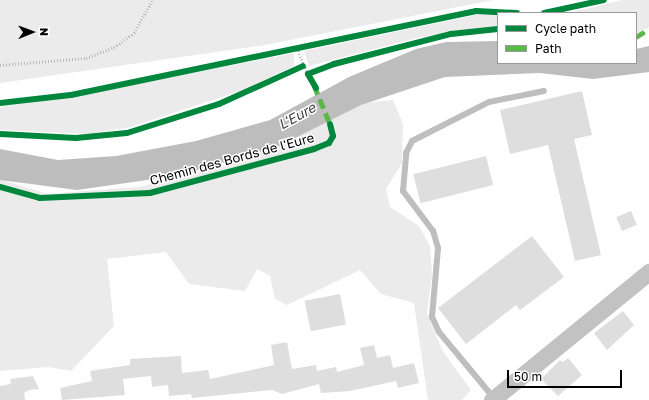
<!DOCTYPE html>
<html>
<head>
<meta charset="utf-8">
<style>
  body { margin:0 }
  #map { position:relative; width:649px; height:400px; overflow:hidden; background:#fff; font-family:"Golos Text",sans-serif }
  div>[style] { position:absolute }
  .green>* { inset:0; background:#ebebeb }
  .water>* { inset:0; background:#bdbdbd }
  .building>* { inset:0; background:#dedede; transform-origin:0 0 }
  .path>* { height:2.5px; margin-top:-1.25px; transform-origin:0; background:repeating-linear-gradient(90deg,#b9b9b9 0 1px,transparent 0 3px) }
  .service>* { height:6px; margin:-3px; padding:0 3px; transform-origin:3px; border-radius:3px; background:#bebebe }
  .secondary>* { height:17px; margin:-8.5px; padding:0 8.5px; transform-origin:8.5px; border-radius:8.5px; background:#c2c2c2 }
  .quiet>* { height:5px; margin-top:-2.5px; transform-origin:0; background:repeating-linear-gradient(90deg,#58b947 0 10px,transparent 0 15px) }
  .cycleway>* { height:6px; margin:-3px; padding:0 3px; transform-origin:3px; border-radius:3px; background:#00873e }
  span { translate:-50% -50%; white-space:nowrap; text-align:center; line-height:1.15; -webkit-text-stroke:3px #fff; paint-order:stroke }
  .street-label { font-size:13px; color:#000 }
  .water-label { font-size:14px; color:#424242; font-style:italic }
  .legend { position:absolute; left:497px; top:12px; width:140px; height:52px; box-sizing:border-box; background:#fff; border:1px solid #999; margin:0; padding:5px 7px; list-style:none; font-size:12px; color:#000 }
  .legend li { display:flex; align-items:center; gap:8px; height:20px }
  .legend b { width:20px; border:1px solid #999 }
  .north { position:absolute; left:12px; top:12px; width:40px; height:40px; -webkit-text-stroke:3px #fff; paint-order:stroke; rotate:89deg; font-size:11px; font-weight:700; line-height:16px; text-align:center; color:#000 }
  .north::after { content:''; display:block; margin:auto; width:14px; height:18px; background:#000; clip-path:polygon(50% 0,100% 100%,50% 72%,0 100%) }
  .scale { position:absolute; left:507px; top:370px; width:115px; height:18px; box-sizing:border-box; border:2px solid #000; border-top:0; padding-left:5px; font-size:12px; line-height:14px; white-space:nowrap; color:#000; -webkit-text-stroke:3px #fff; paint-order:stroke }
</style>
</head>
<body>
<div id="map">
  <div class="green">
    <div style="clip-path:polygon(0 0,493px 0,265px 45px,0 83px)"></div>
    <div style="clip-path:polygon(622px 0,649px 0,649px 27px,636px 34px,636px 13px,569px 13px)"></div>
    <div style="clip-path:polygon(485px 13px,498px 14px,498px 26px,421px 37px,309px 66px,304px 51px)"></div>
    <div style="clip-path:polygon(294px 53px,294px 66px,240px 91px,131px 127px,88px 134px,0 130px,0 107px,88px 94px)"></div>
    <div style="clip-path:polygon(393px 100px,403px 124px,402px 163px,386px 189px,390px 207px,419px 226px,430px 246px,432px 275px,427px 313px,442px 350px,471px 390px,462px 400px,428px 400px,414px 303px,381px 294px,360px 270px,287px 305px,275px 299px,270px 276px,257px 269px,245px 291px,189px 284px,166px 252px,107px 259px,114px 326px,71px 371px,48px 367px,0 371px,0 179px,47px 194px,138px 187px,225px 166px,352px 104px)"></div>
  </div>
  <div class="water">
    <div style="clip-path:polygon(498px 41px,498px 63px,636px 63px,636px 49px,649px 46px,649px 72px,593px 79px,540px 73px,445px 77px,361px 105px,279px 146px,182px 175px,77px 190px,0 180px,0 149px,58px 160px,116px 156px,196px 141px,270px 120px,349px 77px,416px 49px,446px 42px)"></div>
  </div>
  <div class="building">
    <div style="clip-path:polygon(582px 91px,592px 135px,574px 139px,601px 255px,575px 261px,548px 145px,510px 154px,500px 110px)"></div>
    <div style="left:486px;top:156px;width:30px;height:75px;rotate:76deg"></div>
    <div style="left:631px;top:211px;width:15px;height:16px;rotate:67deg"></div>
    <div style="clip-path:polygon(532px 236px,564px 277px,520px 310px,516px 305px,466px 344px,438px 308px)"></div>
    <div style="left:340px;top:294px;width:31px;height:36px;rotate:79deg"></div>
    <div style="clip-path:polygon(623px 311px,634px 325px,607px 350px,594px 333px)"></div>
    <div style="clip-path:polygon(287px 342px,292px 369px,316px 365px,317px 371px,336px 367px,337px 372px,364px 365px,360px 348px,374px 345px,377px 358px,390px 355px,393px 368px,414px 363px,419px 383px,398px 388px,396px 381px,350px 391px,321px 393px,319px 384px,282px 394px,272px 390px,192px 398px,191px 394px,169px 396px,168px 385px,152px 387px,151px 376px,123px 379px,125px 395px,62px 400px,60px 388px,92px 381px,90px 371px,130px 365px,130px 359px,181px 356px,182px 373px,208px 370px,210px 379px,274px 365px,271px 345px)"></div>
    <div style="clip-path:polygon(568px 358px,582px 375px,558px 396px,541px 379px,560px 360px,563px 362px)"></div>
    <div style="clip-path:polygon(33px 376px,39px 389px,29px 390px,24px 393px,25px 400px,0 400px,0 386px,11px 384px,10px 379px)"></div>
  </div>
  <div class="path">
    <div style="left:297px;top:48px;width:28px;rotate:67deg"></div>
    <div style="left:0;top:65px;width:86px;rotate:-4.7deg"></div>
    <div style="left:86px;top:58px;width:30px;rotate:-21deg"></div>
    <div style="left:114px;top:47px;width:24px;rotate:-35deg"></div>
    <div style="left:134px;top:33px;width:38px;rotate:-61deg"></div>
  </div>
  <div class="service">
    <div style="left:493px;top:397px;width:85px;rotate:-129.7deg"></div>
    <div style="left:439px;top:332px;width:17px;rotate:-115deg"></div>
    <div style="left:432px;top:317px;width:69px;rotate:-85deg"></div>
    <div style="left:438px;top:248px;width:18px;rotate:-106deg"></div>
    <div style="left:433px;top:231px;width:50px;rotate:-126.9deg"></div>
    <div style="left:403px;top:191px;width:38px;rotate:-85deg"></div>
    <div style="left:406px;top:153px;width:13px;rotate:-63deg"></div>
    <div style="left:412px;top:141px;width:86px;rotate:-26.9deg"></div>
    <div style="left:489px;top:102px;width:56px;rotate:-11.3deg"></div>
  </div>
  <div class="secondary">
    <div style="left:492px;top:400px;width:203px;rotate:-39.2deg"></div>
  </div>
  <div class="quiet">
    <div style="left:636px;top:37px;width:15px;rotate:-32deg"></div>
    <div style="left:314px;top:85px;width:42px;rotate:67.7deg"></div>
  </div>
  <div class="cycleway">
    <div style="left:544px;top:13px;width:61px;rotate:-12.2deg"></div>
    <div style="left:316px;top:88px;width:16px;rotate:-120deg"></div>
    <div style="left:308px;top:74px;width:28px;rotate:-21deg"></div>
    <div style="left:334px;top:64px;width:121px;rotate:-14.4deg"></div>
    <div style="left:451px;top:34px;width:47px;rotate:-6.1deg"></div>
    <div style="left:0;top:103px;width:71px;rotate:-6.4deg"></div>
    <div style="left:71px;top:95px;width:414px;rotate:-11.7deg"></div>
    <div style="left:476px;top:11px;width:41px;rotate:2.8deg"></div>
    <div style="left:0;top:134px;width:76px;rotate:3deg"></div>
    <div style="left:76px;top:138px;width:51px;rotate:-5.6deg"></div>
    <div style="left:127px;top:133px;width:96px;rotate:-17.5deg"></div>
    <div style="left:219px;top:104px;width:92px;rotate:-24.3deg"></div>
    <div style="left:0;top:187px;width:41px;rotate:15.4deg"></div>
    <div style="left:40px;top:198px;width:110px;rotate:-2.6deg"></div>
    <div style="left:150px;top:193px;width:170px;rotate:-15deg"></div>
    <div style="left:314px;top:149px;width:16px;rotate:-22deg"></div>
    <div style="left:329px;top:143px;width:8px;rotate:-60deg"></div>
    <div style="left:333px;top:136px;width:12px;rotate:-104deg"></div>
  </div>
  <div class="street-label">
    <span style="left:232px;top:159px;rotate:-15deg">Chemin des Bords de l'Eure</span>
  </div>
  <div class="water-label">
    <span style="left:297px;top:116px;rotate:-29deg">L'Eure</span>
  </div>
  <ul class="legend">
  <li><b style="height:5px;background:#00873e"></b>Cycle path</li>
  <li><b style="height:5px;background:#58b947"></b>Path</li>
  </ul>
  <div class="north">N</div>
  <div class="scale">50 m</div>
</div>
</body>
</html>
